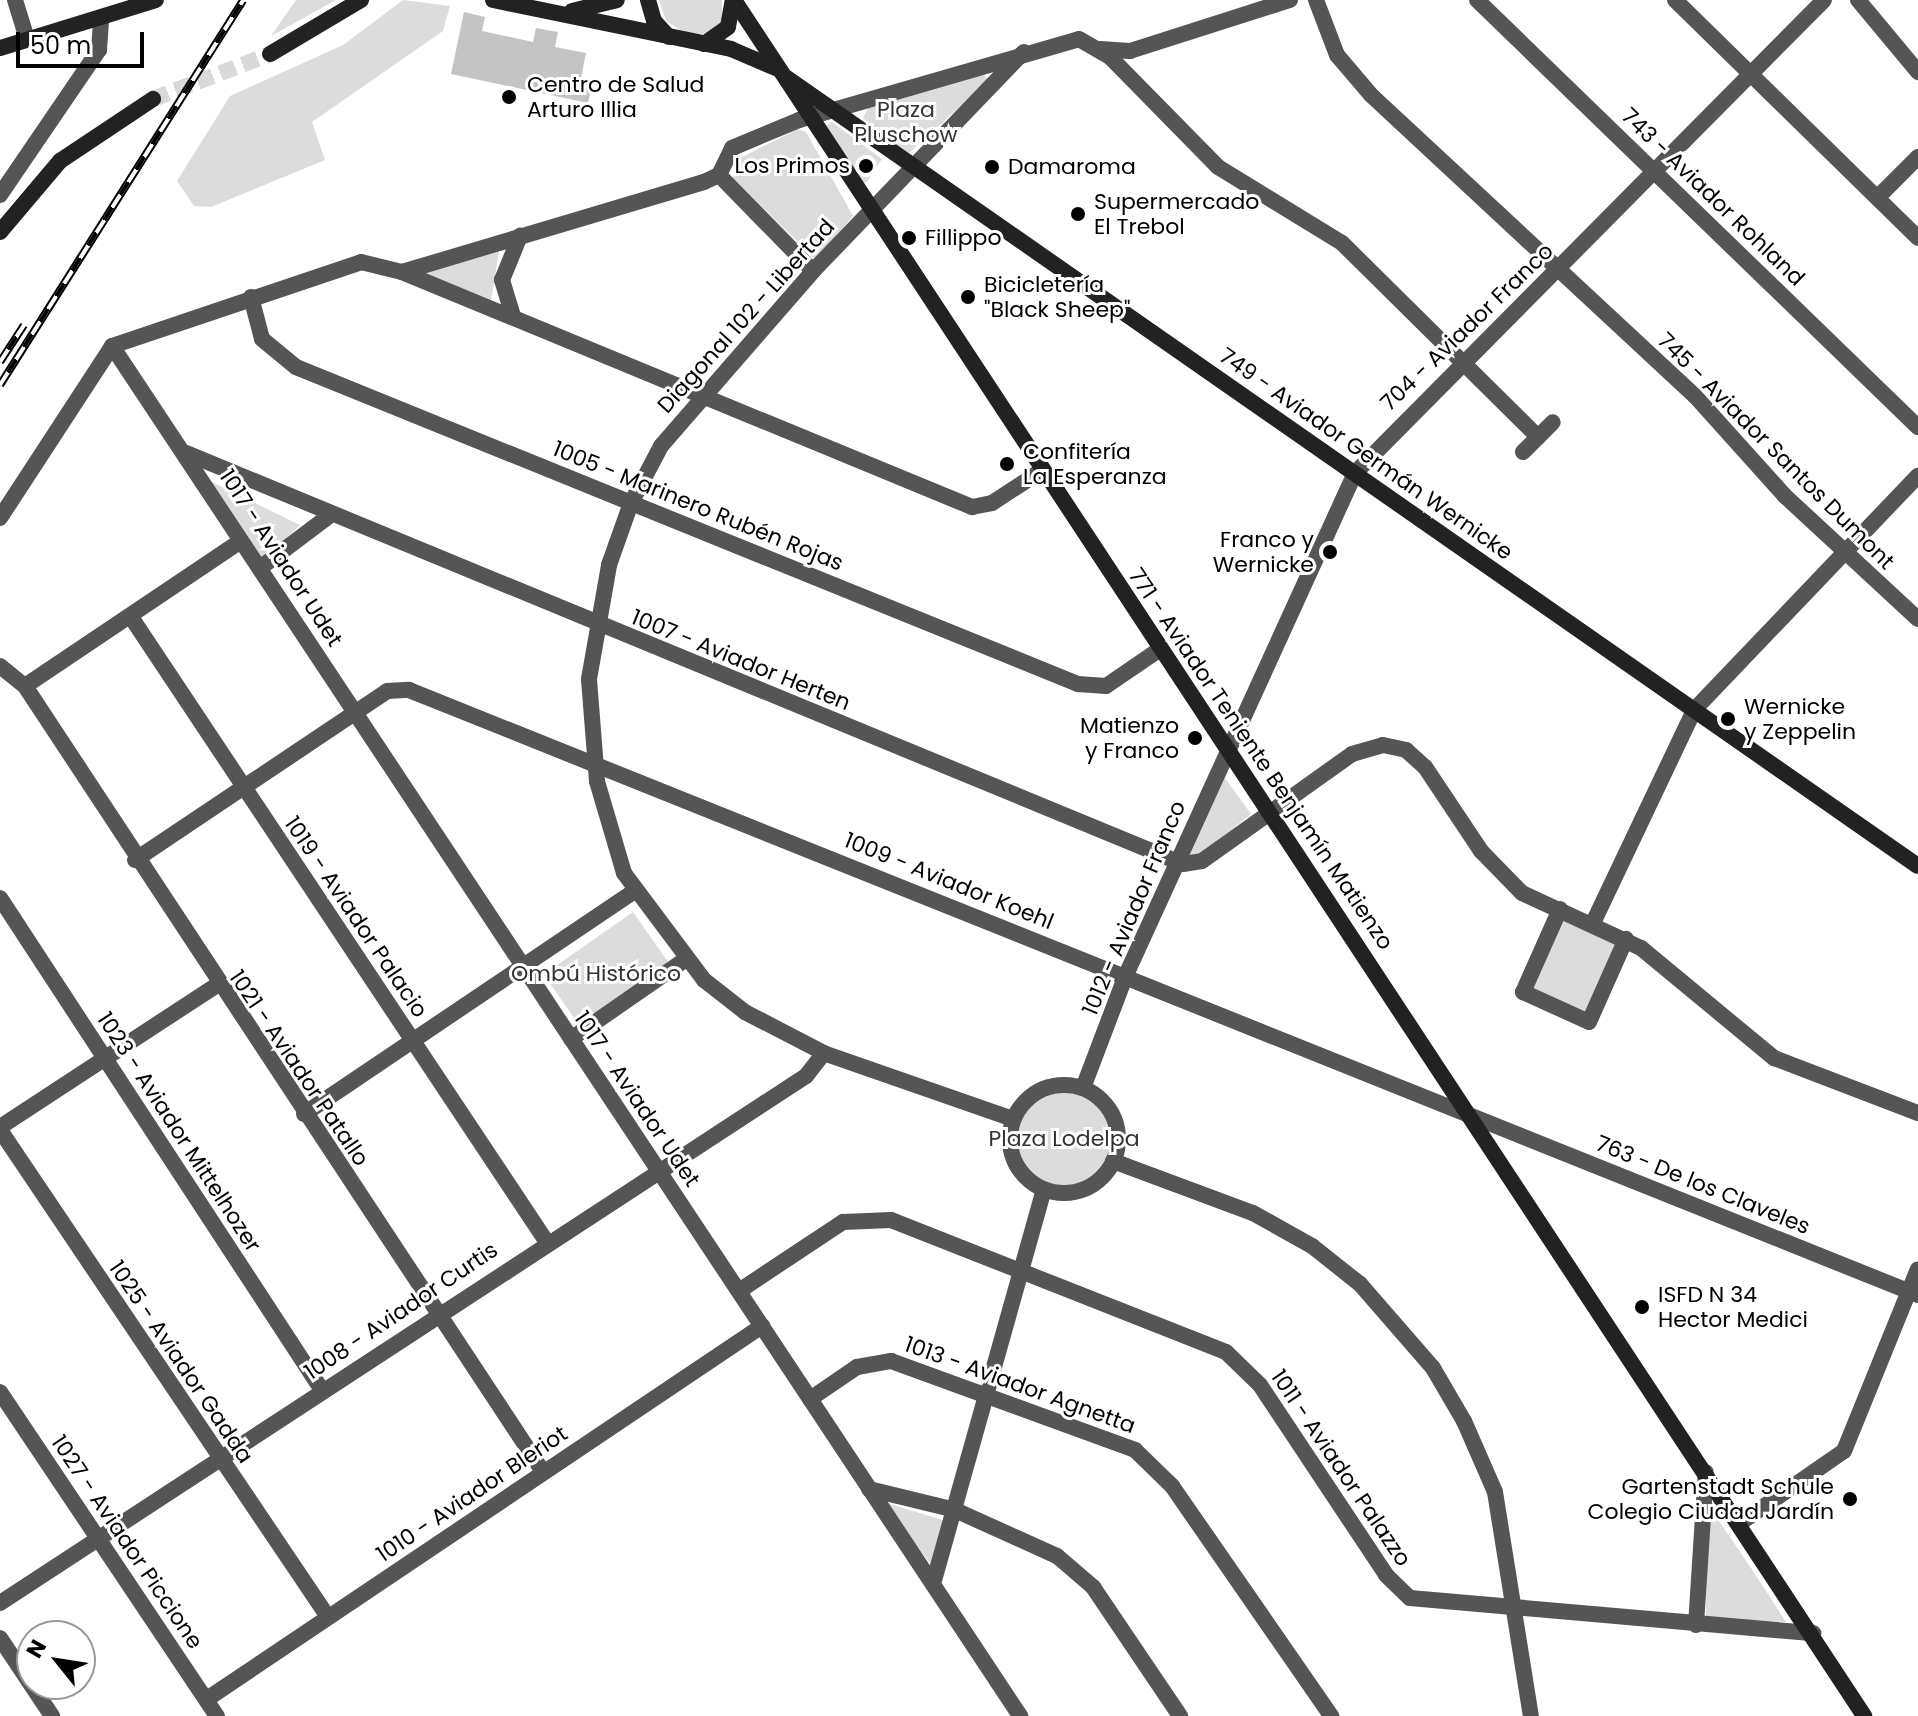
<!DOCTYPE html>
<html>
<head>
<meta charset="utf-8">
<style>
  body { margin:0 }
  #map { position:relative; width:1918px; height:1716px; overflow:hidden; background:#fff; font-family:Poppins,sans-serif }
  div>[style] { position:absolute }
  .green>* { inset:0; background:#dcdcdc; transform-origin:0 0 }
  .round { border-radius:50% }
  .building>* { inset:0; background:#c4c4c4 }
  .secondary-tunnel>* { height:16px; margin-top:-8px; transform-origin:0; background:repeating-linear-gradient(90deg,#d9d9d9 0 16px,transparent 0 24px) }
  .street>* { height:16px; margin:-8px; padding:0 8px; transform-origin:8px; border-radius:8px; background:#555 }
  .street>.ring { margin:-8px; padding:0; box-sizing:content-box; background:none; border:16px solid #555; border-radius:50% }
  .secondary>* { height:16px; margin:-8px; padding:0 8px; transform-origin:8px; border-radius:8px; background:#222 }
  .rail>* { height:8px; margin-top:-4px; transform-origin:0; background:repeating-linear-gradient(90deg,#fff 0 15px,#000 0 30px); box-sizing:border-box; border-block:2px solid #000 }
  .dots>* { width:22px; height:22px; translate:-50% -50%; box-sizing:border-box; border:4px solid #fff; border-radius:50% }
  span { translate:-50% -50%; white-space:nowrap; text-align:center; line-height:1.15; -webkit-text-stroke:6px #fff; paint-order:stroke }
  .poi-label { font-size:22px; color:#000 }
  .left { translate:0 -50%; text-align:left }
  .right { translate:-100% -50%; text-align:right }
  .park-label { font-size:22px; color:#333 }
  .street-label { font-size:22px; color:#000 }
  .north { position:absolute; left:16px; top:1620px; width:80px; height:80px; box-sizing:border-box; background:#fff; border:2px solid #999; border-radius:50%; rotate:300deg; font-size:22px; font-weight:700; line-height:32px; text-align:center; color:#000 }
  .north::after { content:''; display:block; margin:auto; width:28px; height:36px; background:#000; clip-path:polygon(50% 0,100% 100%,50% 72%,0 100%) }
  .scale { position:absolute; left:16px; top:32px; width:128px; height:36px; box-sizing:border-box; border:4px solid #000; border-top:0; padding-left:10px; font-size:24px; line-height:28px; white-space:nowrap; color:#000; -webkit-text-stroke:6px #fff; paint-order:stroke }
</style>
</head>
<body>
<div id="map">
  <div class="green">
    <div style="clip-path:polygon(296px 0,336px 0,271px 36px)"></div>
    <div style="clip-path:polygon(403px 0,450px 6px,443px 31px,312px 122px,325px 160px,211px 207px,194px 206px,177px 181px,230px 96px,343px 45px)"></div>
    <div style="clip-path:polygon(659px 0,722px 0,722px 21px,712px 34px,685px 33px,666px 21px)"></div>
    <div style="clip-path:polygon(982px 72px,988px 81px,908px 154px,863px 118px,868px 108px)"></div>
    <div style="clip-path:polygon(832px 122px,882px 159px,867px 182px,862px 183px,826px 126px)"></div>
    <div style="clip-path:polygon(798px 129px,806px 132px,853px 216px,816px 260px,733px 178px,738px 159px)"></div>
    <div style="clip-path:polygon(499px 252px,491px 300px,421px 273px)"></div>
    <div style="clip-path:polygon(204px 478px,300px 525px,261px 563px)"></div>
    <div style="clip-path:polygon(1225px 778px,1251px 814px,1200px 855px,1188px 855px)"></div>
    <div style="left:1560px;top:909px;width:72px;height:91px;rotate:24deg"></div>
    <div style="left:633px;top:912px;width:63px;height:109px;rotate:55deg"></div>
    <div class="round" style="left:1017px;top:1092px;width:94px;height:94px"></div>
    <div style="clip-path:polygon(883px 1502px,946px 1521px,933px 1567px)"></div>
    <div style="clip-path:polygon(1707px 1503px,1755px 1574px,1786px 1622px,1706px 1618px)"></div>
  </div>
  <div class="building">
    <div style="clip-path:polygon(464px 12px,485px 17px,482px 31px,533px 42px,536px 28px,558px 32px,555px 47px,586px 53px,580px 83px,592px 85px,588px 103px,451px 74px)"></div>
  </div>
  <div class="secondary-tunnel">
    <div style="left:153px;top:99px;width:125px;rotate:-21deg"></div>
  </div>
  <div class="street">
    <div style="left:15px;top:0;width:41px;rotate:72.9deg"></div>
    <div style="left:1316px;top:0;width:59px;rotate:69.1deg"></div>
    <div style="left:1337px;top:55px;width:52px;rotate:49.6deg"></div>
    <div style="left:1371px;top:95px;width:442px;rotate:42.9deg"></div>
    <div style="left:1695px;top:396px;width:135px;rotate:48deg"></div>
    <div style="left:1785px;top:496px;width:181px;rotate:42.8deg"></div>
    <div style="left:1477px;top:0;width:614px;rotate:44.08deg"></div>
    <div style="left:1675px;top:0;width:340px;rotate:44.4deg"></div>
    <div style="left:1858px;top:0;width:94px;rotate:50.2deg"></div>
    <div style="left:1100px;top:49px;width:30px;rotate:4deg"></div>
    <div style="left:1130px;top:51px;width:168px;rotate:-17.7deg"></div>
    <div style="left:719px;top:175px;width:134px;rotate:45.6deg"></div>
    <div style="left:0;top:195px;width:176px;rotate:-55.7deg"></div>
    <div style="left:99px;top:50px;width:32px;rotate:-86deg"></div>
    <div style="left:1878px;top:197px;width:57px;rotate:-45deg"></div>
    <div style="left:402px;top:272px;width:315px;rotate:-16.6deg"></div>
    <div style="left:704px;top:182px;width:17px;rotate:-25deg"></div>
    <div style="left:719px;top:175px;width:30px;rotate:-64deg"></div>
    <div style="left:732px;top:148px;width:73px;rotate:-22.7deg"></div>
    <div style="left:799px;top:120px;width:291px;rotate:-16.1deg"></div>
    <div style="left:1079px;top:39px;width:36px;rotate:30deg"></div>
    <div style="left:1110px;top:57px;width:154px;rotate:45.5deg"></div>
    <div style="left:1218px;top:167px;width:145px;rotate:31.5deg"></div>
    <div style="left:1342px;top:243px;width:276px;rotate:44.7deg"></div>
    <div style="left:251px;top:297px;width:43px;rotate:75.3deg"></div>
    <div style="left:262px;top:339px;width:44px;rotate:39.5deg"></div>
    <div style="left:296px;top:367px;width:844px;rotate:22.07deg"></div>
    <div style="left:1078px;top:684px;width:28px;rotate:4deg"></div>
    <div style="left:1106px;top:686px;width:65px;rotate:-34.4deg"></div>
    <div style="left:513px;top:316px;width:38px;rotate:-107deg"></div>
    <div style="left:502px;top:280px;width:48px;rotate:-67.8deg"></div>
    <div style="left:112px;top:346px;width:1644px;rotate:56.46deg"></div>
    <div style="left:1523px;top:452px;width:42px;rotate:-45deg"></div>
    <div style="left:186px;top:453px;width:1078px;rotate:22.4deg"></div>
    <div style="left:1183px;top:864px;width:19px;rotate:-9deg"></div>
    <div style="left:1202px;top:861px;width:184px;rotate:-35.5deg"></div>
    <div style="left:1352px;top:754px;width:32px;rotate:-16deg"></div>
    <div style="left:1383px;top:745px;width:24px;rotate:12deg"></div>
    <div style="left:1406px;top:750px;width:25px;rotate:42deg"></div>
    <div style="left:1425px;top:767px;width:101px;rotate:56.3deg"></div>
    <div style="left:1481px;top:851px;width:59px;rotate:45.7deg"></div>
    <div style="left:1522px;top:893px;width:131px;rotate:24.8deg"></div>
    <div style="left:1641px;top:948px;width:173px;rotate:39.6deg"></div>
    <div style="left:1774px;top:1058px;width:154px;rotate:20.9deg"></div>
    <div style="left:0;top:518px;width:205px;rotate:-56.9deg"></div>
    <div style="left:112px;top:346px;width:263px;rotate:-18.6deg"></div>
    <div style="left:361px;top:262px;width:42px;rotate:13.7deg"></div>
    <div style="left:402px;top:272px;width:617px;rotate:22.41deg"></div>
    <div style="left:972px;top:507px;width:20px;rotate:-11deg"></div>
    <div style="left:992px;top:503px;width:59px;rotate:-33.1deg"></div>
    <div style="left:260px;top:568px;width:86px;rotate:-37deg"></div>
    <div style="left:131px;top:617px;width:749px;rotate:56.37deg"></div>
    <div style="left:0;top:666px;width:32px;rotate:39deg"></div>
    <div style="left:25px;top:686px;width:260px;rotate:-33.9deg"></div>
    <div style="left:25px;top:686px;width:941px;rotate:56.61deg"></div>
    <div style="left:135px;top:860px;width:303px;rotate:-33.8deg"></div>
    <div style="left:387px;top:691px;width:22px;rotate:-3deg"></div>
    <div style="left:409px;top:690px;width:1626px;rotate:21.85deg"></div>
    <div style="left:0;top:898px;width:588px;rotate:56.8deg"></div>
    <div style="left:1560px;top:909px;width:91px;rotate:114deg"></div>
    <div style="left:1523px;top:992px;width:72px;rotate:24.4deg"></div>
    <div style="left:1589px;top:1022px;width:91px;rotate:-66deg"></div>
    <div style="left:1593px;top:923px;width:236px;rotate:-64.6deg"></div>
    <div style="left:1694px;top:710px;width:324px;rotate:-46.3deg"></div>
    <div style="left:571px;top:1039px;width:140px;rotate:-34.8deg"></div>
    <div class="ring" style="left:1010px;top:1085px;width:92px;height:92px"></div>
    <div style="left:1083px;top:1088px;width:121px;rotate:-69.2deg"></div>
    <div style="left:1126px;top:975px;width:552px;rotate:-65.48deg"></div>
    <div style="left:1355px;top:473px;width:666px;rotate:-45.24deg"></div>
    <div style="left:304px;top:1114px;width:399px;rotate:-34deg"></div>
    <div style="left:1013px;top:1119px;width:200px;rotate:-160.8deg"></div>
    <div style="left:824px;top:1053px;width:89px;rotate:-152.6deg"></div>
    <div style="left:745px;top:1012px;width:52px;rotate:-142deg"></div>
    <div style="left:704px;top:980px;width:134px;rotate:-126.8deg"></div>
    <div style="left:624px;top:873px;width:96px;rotate:-106.4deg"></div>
    <div style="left:597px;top:781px;width:102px;rotate:-94.5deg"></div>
    <div style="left:589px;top:679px;width:116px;rotate:-80deg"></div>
    <div style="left:609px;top:565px;width:66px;rotate:-70.5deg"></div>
    <div style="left:631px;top:503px;width:64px;rotate:-62.2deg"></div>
    <div style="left:661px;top:446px;width:232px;rotate:-49deg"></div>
    <div style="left:813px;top:271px;width:304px;rotate:-46.1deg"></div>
    <div style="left:0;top:1127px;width:259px;rotate:-33.2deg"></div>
    <div style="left:0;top:1130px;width:587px;rotate:56.04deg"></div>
    <div style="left:1113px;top:1161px;width:149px;rotate:20.4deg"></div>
    <div style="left:1253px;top:1213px;width:68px;rotate:29.2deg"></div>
    <div style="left:1312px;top:1246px;width:61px;rotate:38.4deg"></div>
    <div style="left:1360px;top:1284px;width:111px;rotate:49deg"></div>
    <div style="left:1433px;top:1368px;width:61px;rotate:59.7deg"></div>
    <div style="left:1464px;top:1421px;width:77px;rotate:66.4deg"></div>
    <div style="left:1495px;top:1492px;width:227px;rotate:80.9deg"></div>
    <div style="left:739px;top:1291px;width:125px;rotate:-33.6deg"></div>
    <div style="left:843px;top:1222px;width:48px;rotate:-2.4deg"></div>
    <div style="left:891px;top:1220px;width:360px;rotate:21.5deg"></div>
    <div style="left:1226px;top:1352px;width:47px;rotate:44.1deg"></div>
    <div style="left:1260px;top:1385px;width:228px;rotate:56.4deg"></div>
    <div style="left:1386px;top:1575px;width:33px;rotate:44deg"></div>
    <div style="left:1410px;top:1598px;width:405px;rotate:5deg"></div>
    <div style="left:0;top:1392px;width:390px;rotate:56.2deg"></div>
    <div style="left:810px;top:1399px;width:57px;rotate:-34.2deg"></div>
    <div style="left:857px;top:1367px;width:35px;rotate:-10deg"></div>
    <div style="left:891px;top:1361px;width:260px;rotate:20deg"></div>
    <div style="left:1135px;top:1450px;width:52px;rotate:44.2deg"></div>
    <div style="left:1172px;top:1486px;width:280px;rotate:55.3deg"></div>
    <div style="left:869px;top:1489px;width:89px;rotate:13.7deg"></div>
    <div style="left:955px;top:1510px;width:112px;rotate:24.3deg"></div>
    <div style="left:1057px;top:1556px;width:48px;rotate:40.7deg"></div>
    <div style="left:1093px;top:1587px;width:156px;rotate:56deg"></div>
    <div style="left:1740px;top:1523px;width:126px;rotate:-34.7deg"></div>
    <div style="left:1844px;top:1451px;width:196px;rotate:-67.9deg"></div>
    <div style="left:933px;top:1584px;width:409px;rotate:-74.3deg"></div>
    <div style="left:0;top:1603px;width:963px;rotate:-33.18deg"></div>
    <div style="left:806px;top:1076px;width:29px;rotate:-52deg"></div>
    <div style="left:1696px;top:1625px;width:153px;rotate:-86.3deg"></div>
    <div style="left:0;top:1638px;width:94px;rotate:56.3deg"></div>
    <div style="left:207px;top:1699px;width:669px;rotate:-33.9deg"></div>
  </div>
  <div class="secondary">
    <div style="left:493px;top:0;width:243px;rotate:11.6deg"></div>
    <div style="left:731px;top:49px;width:51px;rotate:23.1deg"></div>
    <div style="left:648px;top:0;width:22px;rotate:74deg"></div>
    <div style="left:654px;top:21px;width:22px;rotate:47deg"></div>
    <div style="left:734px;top:0;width:2055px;rotate:56.63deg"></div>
    <div style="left:572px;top:11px;width:46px;rotate:-13.7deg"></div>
    <div style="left:704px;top:44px;width:29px;rotate:-35deg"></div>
    <div style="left:728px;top:27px;width:27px;rotate:-80deg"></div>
    <div style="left:0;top:48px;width:163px;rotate:-17.1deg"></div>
    <div style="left:270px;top:54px;width:106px;rotate:-30.7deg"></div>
    <div style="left:787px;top:78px;width:1378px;rotate:34.87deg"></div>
    <div style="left:0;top:232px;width:93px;rotate:-49.8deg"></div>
    <div style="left:60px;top:161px;width:112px;rotate:-33.7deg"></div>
  </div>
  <div class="rail">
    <div style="left:0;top:362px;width:44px;rotate:-57deg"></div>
    <div style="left:0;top:385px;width:455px;rotate:-57.7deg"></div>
  </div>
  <div class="dots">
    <div style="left:509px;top:97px;background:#000"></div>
    <div style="left:866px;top:166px;background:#000"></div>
    <div style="left:992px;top:167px;background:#000"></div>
    <div style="left:1078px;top:214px;background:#000"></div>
    <div style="left:909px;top:238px;background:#000"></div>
    <div style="left:968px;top:297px;background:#000"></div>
    <div style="left:1007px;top:464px;background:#000"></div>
    <div style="left:1330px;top:552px;background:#000"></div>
    <div style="left:1728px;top:719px;background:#000"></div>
    <div style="left:1195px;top:738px;background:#000"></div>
    <div style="left:1642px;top:1307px;background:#000"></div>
    <div style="left:1850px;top:1499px;background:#000"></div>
  </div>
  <div class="poi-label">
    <span class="left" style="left:527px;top:97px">Centro de Salud<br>Arturo Illia</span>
    <span class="right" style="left:850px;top:166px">Los Primos</span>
    <span class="left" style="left:1008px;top:167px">Damaroma</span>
    <span class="left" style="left:1094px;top:214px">Supermercado<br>El Trebol</span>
    <span class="left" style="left:925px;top:238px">Fillippo</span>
    <span class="left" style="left:984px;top:297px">Bicicletería<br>"Black Sheep"</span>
    <span class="left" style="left:1023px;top:464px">Confitería<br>La Esperanza</span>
    <span class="right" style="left:1314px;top:552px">Franco y<br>Wernicke</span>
    <span class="left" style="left:1744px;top:719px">Wernicke<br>y Zeppelin</span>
    <span class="right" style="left:1179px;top:738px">Matienzo<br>y Franco</span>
    <span class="left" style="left:1658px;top:1307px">ISFD N 34<br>Hector Medici</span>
    <span class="right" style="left:1834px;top:1499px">Gartenstadt Schule<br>Colegio Ciudad Jardín</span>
  </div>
  <div class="park-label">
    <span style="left:906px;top:122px">Plaza<br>Pluschow</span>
    <span style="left:596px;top:974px">Ombú Histórico</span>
    <span style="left:1064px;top:1139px">Plaza Lodelpa</span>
  </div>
  <div class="street-label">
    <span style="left:1713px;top:197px;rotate:44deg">743 - Aviador Rohland</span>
    <span style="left:746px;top:316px;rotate:-48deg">Diagonal 102 - Libertad</span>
    <span style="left:1467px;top:327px;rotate:-44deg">704 - Aviador Franco</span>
    <span style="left:1776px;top:451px;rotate:45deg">745 - Aviador Santos Dumont</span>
    <span style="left:1366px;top:454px;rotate:35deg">749 - Aviador Germán Wernicke</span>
    <span style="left:698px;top:506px;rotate:22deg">1005 - Marinero Rubén Rojas</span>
    <span style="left:281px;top:558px;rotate:57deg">1017 - Aviador Udet</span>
    <span style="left:741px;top:660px;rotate:22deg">1007 - Aviador Herten</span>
    <span style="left:1261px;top:759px;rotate:56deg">771 - Aviador Teniente Benjamín Matienzo</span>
    <span style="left:949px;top:881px;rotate:22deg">1009 - Aviador Koehl</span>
    <span style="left:1134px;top:908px;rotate:-67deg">1012 - Aviador Franco</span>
    <span style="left:356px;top:917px;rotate:56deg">1019 - Aviador Palacio</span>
    <span style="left:299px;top:1068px;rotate:56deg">1021 - Aviador Patallo</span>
    <span style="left:637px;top:1099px;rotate:56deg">1017 - Aviador Udet</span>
    <span style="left:179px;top:1132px;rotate:57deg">1023 - Aviador Mittelhozer</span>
    <span style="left:1703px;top:1185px;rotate:22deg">763 - De los Claveles</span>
    <span style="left:401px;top:1311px;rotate:-34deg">1008 - Aviador Curtis</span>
    <span style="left:181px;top:1362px;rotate:56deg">1025 - Aviador Gadda</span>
    <span style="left:1020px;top:1385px;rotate:20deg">1013 - Aviador Agnetta</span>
    <span style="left:1341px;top:1468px;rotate:56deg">1011 - Aviador Palazzo</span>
    <span style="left:472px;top:1494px;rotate:-34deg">1010 - Aviador Bleriot</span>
    <span style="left:127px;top:1542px;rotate:56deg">1027 - Aviador Piccione</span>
  </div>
  <div class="north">N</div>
  <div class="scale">50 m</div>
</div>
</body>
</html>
